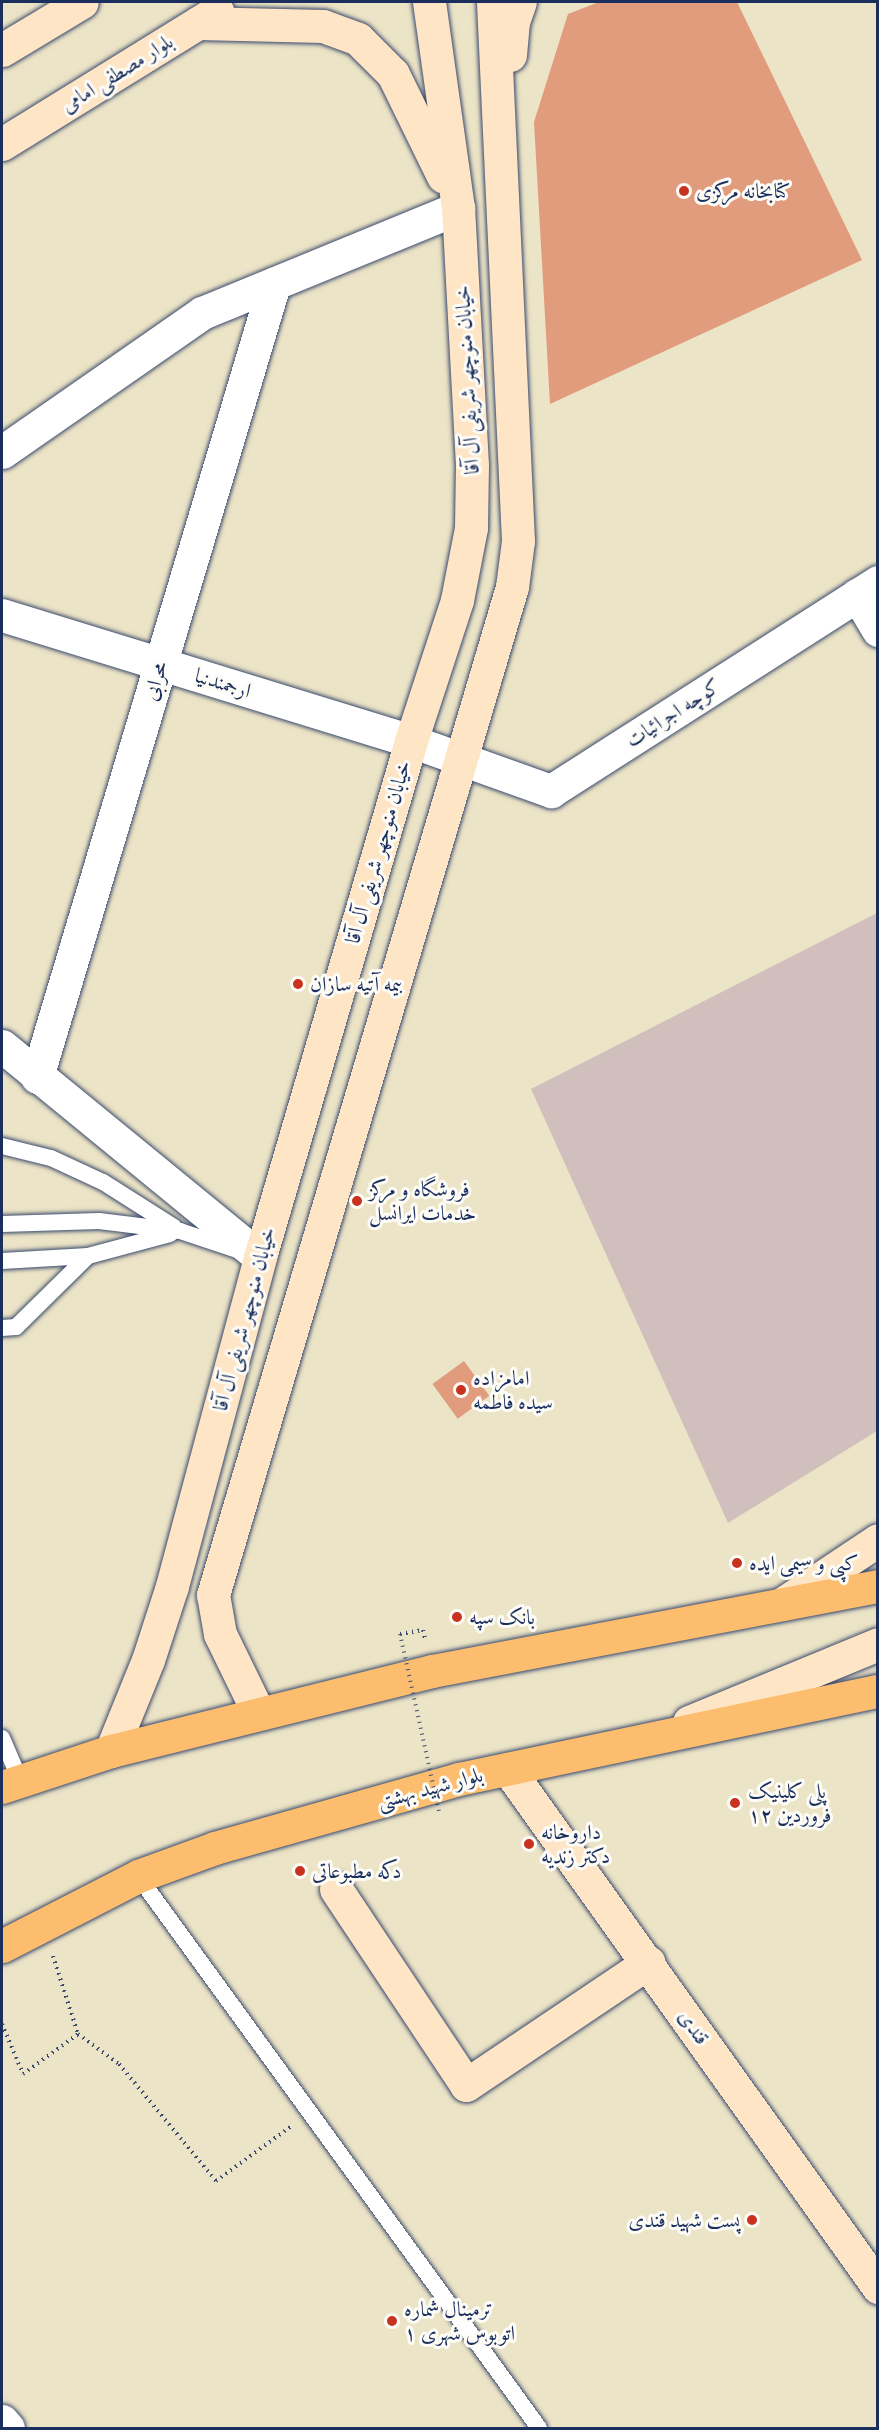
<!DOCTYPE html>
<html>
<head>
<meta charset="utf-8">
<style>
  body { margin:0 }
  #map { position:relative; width:879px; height:2430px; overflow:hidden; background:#ece4c6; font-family:"IM FELL Great Primer",Amiri,serif }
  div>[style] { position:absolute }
  .industrial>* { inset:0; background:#d1bfbd }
  .building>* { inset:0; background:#e19b7d; transform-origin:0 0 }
  .path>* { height:4px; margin-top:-2px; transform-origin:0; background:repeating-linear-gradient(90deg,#3a4a6e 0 1.5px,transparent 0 6px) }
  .roads { filter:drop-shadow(0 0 2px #3a4a6e) drop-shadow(0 0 2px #3a4a6e) }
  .lane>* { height:16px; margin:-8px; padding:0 8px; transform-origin:8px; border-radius:8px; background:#fff }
  .street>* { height:33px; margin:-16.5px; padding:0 16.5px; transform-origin:16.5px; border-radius:16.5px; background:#fff }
  .secondary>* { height:33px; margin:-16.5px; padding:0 16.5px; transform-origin:16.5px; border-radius:16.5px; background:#fee5c5 }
  .primary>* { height:33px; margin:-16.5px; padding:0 16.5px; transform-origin:16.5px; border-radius:16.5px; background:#fcbd6e }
  .path-bridge>* { height:4px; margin-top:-2px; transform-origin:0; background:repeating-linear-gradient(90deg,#3a4a6e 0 1.5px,transparent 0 6px) }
  .dots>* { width:16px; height:16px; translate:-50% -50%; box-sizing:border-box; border:3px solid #fdfcf7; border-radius:50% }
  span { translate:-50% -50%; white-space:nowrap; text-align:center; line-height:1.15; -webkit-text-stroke:6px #fdfcf7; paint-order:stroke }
  .street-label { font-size:21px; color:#1b2f5e }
  .poi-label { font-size:21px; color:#1b2f5e }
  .left { translate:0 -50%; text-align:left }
  .right { translate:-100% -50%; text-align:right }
  .frame { position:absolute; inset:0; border:3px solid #1b2f5e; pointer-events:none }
</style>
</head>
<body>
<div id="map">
  <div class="industrial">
    <div style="clip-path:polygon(877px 913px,877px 1431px,728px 1523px,531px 1089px)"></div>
  </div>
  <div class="building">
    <div style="clip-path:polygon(599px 2px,737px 2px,862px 260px,550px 404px,534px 122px,568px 14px)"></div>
    <div style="left:464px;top:1361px;width:43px;height:39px;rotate:54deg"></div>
  </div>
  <div class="path">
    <div style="left:400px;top:1634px;width:23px;rotate:-10deg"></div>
    <div style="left:423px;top:1630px;width:9px;rotate:77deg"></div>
    <div style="left:53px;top:1956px;width:82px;rotate:72.2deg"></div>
    <div style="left:78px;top:2034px;width:51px;rotate:36.2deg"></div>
    <div style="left:119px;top:2064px;width:152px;rotate:50.3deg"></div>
    <div style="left:216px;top:2181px;width:92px;rotate:-36.1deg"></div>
    <div style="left:2px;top:2024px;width:54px;rotate:67.2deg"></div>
    <div style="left:23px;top:2074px;width:68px;rotate:-36deg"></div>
  </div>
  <div class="roads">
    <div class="lane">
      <div style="left:2px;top:1146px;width:50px;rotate:13.8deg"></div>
      <div style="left:51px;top:1158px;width:57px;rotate:24.8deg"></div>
      <div style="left:103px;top:1182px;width:84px;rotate:32.4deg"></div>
      <div style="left:2px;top:1224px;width:97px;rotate:-1.8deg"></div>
      <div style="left:99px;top:1221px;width:82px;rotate:7deg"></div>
      <div style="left:180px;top:1231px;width:60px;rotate:18.4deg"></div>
      <div style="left:2px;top:1261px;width:86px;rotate:-3.3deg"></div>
      <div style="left:88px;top:1256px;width:85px;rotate:-15deg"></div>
      <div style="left:2px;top:1328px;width:14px;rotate:-4deg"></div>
      <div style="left:16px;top:1327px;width:101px;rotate:-44.6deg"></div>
      <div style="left:2px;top:1738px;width:46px;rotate:66.8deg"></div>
      <div style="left:138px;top:1876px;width:682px;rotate:54deg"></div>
    </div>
    <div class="street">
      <div style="left:2px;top:452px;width:244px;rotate:-34.8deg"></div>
      <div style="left:202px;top:313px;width:277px;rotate:-22.3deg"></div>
      <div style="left:857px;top:595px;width:41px;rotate:59deg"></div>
      <div style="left:2px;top:615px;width:428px;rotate:17.1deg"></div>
      <div style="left:411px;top:741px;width:149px;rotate:19.7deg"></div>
      <div style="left:551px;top:791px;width:388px;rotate:-32.6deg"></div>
      <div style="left:2px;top:1046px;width:333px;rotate:39.3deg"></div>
      <div style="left:37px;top:1077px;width:828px;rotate:-73.36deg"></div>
      <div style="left:2px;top:2421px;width:9px;rotate:49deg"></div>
    </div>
    <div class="secondary">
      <div style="left:198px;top:23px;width:125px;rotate:1.4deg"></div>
      <div style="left:323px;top:26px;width:37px;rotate:20deg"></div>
      <div style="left:358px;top:39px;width:49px;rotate:45deg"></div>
      <div style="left:393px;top:74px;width:114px;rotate:63.9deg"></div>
      <div style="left:2px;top:50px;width:93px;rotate:-31deg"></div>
      <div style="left:510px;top:55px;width:33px;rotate:-85deg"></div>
      <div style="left:513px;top:22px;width:21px;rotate:-71deg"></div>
      <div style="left:2px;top:144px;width:253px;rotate:-31.7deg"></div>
      <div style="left:782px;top:1604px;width:115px;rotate:-33.7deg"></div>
      <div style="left:258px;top:1712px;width:87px;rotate:-116deg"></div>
      <div style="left:220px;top:1634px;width:40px;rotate:-100deg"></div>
      <div style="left:213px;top:1595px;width:1051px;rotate:-73.48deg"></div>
      <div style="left:512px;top:587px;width:46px;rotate:-82.6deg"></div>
      <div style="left:518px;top:541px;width:540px;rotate:-92.66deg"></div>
      <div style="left:689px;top:1722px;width:204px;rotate:-22.4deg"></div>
      <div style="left:111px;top:1751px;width:98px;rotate:-67.9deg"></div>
      <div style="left:148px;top:1660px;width:78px;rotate:-72deg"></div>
      <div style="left:172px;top:1586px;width:341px;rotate:-75deg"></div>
      <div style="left:260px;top:1257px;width:538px;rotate:-73.69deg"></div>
      <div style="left:411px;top:741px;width:148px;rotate:-71.9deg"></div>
      <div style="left:457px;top:600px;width:73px;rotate:-79deg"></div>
      <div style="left:471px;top:528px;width:63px;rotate:-89.1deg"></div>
      <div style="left:472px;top:465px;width:257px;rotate:-93.1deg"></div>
      <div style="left:458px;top:208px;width:208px;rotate:-98deg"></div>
      <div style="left:508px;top:1769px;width:637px;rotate:54.46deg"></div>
      <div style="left:336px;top:1889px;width:235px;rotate:56.4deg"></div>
      <div style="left:466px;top:2085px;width:220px;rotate:-33.9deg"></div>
    </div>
    <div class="primary">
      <div style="left:2px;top:1787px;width:115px;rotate:-18.3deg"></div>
      <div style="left:111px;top:1751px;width:331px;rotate:-14deg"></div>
      <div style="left:432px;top:1671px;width:454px;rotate:-10.8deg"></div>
      <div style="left:2px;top:1946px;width:153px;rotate:-27.2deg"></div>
      <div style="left:138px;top:1876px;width:82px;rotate:-20deg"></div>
      <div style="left:215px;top:1848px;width:254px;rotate:-15.8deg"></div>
      <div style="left:459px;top:1779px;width:428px;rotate:-11.9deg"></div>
    </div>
  </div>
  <div class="path-bridge">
    <div style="left:400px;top:1634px;width:181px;rotate:77.6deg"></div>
  </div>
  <div class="dots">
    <div style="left:684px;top:191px;background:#c8321e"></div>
    <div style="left:298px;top:984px;background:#c8321e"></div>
    <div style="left:357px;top:1201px;background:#c8321e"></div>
    <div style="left:461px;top:1390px;background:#c8321e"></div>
    <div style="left:737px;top:1563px;background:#c8321e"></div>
    <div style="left:457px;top:1617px;background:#c8321e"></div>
    <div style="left:735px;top:1803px;background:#c8321e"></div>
    <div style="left:529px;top:1844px;background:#c8321e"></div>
    <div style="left:300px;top:1871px;background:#c8321e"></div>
    <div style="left:752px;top:2220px;background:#c8321e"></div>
    <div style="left:392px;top:2321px;background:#c8321e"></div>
  </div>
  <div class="street-label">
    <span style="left:117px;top:73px;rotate:-32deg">بلوار مصطفی امامی</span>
    <span style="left:467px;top:380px;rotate:-93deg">خیابان منوچهر شریفی آل آقا</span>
    <span style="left:155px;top:681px;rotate:-73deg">محرابی</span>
    <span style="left:223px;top:683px;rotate:17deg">ارجمندنیا</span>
    <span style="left:673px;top:713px;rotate:-33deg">کوچه اجرائیات</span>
    <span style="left:378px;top:852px;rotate:-74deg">خیابان منوچهر شریفی آل آقا</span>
    <span style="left:244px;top:1319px;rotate:-75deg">خیابان منوچهر شریفی آل آقا</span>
    <span style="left:430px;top:1788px;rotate:-15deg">بلوار شهید بهشتی</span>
    <span style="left:694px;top:2027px;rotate:55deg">قندی</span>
  </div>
  <div class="poi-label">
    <span class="left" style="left:696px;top:191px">کتابخانه مرکزی</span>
    <span class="left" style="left:310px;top:984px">بیمه آتیه سازان</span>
    <span class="left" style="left:369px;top:1201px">فروشگاه و مرکز<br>خدمات ایرانسل</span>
    <span class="left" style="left:473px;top:1390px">امامزاده<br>سیده فاطمه</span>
    <span class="left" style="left:749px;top:1563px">کپی و سیمی ایده</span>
    <span class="left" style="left:469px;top:1617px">بانک سپه</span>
    <span class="left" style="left:748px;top:1803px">پلی کلینیک<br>۱۲ فروردین</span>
    <span class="left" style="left:541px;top:1844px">داروخانه<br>دکتر زندیه</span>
    <span class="left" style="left:312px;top:1871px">دکه مطبوعاتی</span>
    <span class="right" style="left:740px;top:2220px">پست شهید قندی</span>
    <span class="left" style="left:404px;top:2321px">ترمینال شماره<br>۱ اتوبوس شهری</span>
  </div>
  <div class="frame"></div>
</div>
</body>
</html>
